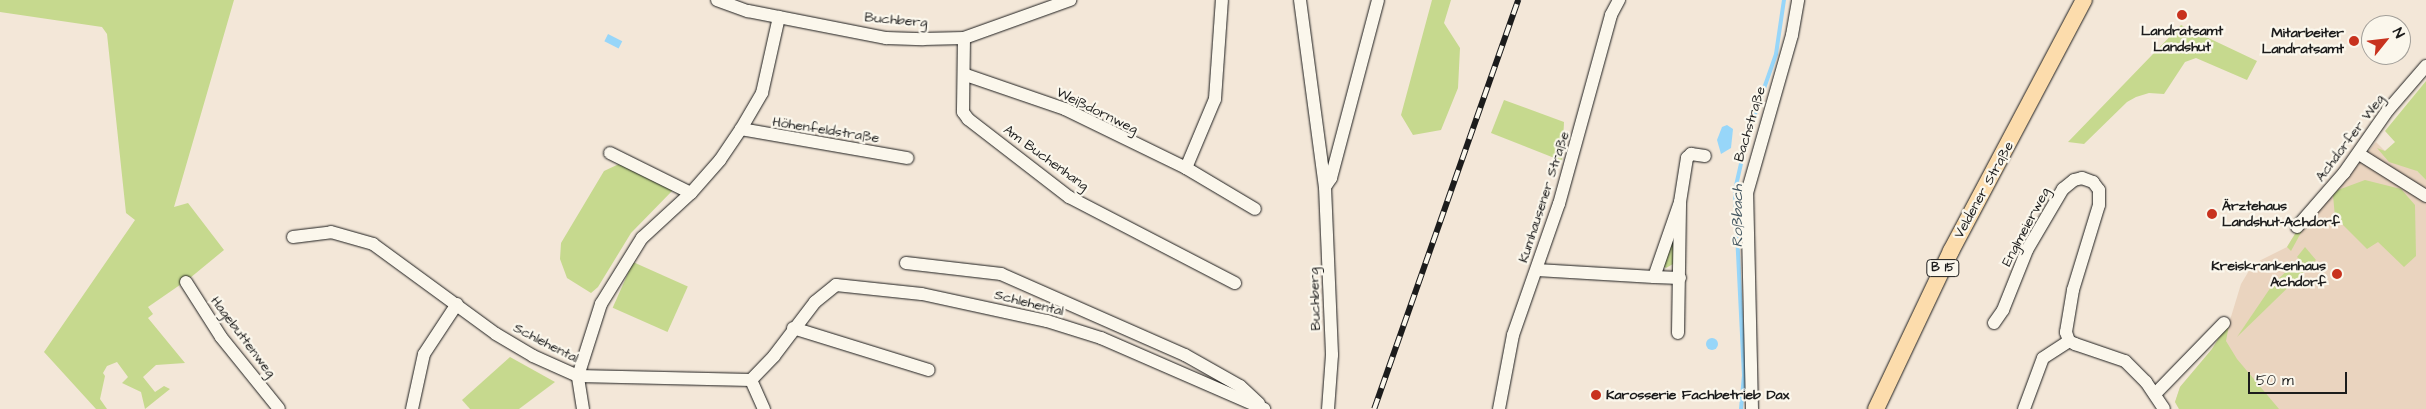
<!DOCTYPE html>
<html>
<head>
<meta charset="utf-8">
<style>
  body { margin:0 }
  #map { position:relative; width:2426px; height:409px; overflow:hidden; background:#f3e7d8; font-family:"Architects Daughter",sans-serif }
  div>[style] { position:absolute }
  .built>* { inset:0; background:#ead4bf }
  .green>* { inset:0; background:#c6d98e; transform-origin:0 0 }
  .water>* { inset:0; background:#97d6f9; transform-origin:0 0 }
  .round { border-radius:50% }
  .stream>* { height:4px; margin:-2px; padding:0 2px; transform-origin:2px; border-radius:2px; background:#97d6f9 }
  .roads { filter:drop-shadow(0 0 1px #1c1c1c) drop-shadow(0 0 1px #1c1c1c) }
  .minor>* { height:12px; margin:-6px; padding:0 6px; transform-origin:6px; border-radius:6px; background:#fbf7ec }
  .major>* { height:16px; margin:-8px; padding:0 8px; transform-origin:8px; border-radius:8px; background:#fcdcac }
  .rail>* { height:5.5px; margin-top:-2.75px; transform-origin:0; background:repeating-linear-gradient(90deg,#fbf7ec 0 11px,#1c1c1c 0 22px); box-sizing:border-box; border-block:1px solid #1c1c1c }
  .dots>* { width:14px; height:14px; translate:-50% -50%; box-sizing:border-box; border:2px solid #fbf7ec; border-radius:50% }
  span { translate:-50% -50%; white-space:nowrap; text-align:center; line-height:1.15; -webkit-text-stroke:4.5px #fbf7ec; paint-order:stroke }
  .shield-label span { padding:1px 4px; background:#fbf7ec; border:1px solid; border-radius:4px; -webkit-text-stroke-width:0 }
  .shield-label { font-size:12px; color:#1c1c1c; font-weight:700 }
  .street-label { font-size:14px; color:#1c1c1c }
  .poi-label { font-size:14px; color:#1c1c1c; font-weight:700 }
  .right { translate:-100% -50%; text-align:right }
  .left { translate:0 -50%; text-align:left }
  .water-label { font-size:15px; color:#41545e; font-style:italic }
  .north { position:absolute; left:2361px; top:15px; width:50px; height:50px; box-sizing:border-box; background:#fbf7ec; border:1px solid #a29f99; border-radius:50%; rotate:61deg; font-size:14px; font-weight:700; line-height:20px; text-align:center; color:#1c1c1c }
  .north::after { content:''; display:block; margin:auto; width:18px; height:22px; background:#c8321e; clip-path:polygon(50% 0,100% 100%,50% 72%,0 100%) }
  .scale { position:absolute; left:2248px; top:372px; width:99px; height:22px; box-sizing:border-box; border:2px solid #1c1c1c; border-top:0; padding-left:6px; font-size:15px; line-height:18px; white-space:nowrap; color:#1c1c1c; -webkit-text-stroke:4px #fbf7ec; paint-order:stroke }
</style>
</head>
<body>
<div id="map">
  <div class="built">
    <div style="clip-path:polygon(2376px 142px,2385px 151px,2391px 146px,2426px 180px,2426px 409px,2179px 409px,2175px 402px,2180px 387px,2212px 349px,2230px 320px,2241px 284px,2253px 264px,2287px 247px,2298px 229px,2338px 190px)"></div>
  </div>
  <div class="green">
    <div style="clip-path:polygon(0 0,234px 0,174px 207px,188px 203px,224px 250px,190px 278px,148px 307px,153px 314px,148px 318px,185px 363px,156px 365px,143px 377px,155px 392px,164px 386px,170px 389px,145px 409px,141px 392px,122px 383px,128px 377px,117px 362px,107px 366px,103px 373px,105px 376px,100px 399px,107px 409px,96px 409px,44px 352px,135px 220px,126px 213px,107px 34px,102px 27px,0 12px)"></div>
    <div style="clip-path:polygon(1432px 0,1451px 0,1444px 23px,1460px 48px,1458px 88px,1441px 130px,1413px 135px,1401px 115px)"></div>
    <div style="clip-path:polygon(2181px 25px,2257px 61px,2247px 80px,2196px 58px,2185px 62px,2164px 94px,2149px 93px,2136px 97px,2127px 102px,2084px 144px,2068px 142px)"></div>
    <div style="clip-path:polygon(2426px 81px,2426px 180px,2417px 171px,2389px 162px,2377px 148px,2385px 151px,2395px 142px,2385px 131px)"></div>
    <div style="clip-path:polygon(1504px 100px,1564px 122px,1562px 161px,1491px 133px)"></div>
    <div style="clip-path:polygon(619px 164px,673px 190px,631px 233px,598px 287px,591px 293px,567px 278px,560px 259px,561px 243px,604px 171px)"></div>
    <div style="clip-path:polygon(2365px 180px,2401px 189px,2415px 205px,2416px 256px,2404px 267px,2378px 242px,2367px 249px,2335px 217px,2333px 195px,2338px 190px)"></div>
    <div style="clip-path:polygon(2298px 229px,2303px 229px,2291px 251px,2287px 247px)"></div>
    <div style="clip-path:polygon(1675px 233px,1673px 264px,1666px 268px,1663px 266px)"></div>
    <div style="clip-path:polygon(2305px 247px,2316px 260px,2308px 268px,2297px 257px)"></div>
    <div style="left:633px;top:262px;width:60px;height:50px;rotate:24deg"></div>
    <div style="clip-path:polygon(2295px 263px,2304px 272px,2237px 337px,2273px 284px)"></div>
    <div style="clip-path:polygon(2230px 320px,2226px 341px,2237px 359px,2279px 409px,2179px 409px,2175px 402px,2180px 387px,2212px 349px)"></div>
    <div style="clip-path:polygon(510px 357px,555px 382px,519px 409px,470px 409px,462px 400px)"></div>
  </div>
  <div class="water">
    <div style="left:608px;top:34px;width:16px;height:8px;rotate:27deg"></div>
    <div style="clip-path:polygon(1727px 125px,1733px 129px,1731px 148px,1721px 154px,1717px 140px,1722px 127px)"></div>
    <div class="round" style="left:1706px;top:338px;width:12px;height:12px"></div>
  </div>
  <div class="stream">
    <div style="left:1741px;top:409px;width:33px;rotate:-85deg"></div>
    <div style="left:1744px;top:376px;width:186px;rotate:-92.8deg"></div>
    <div style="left:1735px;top:190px;width:54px;rotate:-77.2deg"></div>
    <div style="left:1747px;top:137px;width:88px;rotate:-70.7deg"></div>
    <div style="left:1776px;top:54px;width:55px;rotate:-81.6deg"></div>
  </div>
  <div class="roads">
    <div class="minor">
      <div style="left:717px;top:0;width:33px;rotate:20deg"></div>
      <div style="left:748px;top:11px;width:141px;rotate:11.1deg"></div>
      <div style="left:886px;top:38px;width:37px;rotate:2deg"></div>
      <div style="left:923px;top:39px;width:41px;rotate:-1.4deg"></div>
      <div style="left:964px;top:38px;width:113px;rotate:-19.7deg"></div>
      <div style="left:1300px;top:0;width:189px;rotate:82.4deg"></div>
      <div style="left:1325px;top:187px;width:168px;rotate:87.6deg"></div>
      <div style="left:1332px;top:355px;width:54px;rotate:94.2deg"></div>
      <div style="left:964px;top:38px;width:74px;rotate:90.8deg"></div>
      <div style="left:963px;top:112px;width:9px;rotate:54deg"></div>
      <div style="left:968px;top:119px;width:128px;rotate:37.7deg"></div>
      <div style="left:1069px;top:197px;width:187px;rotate:27.4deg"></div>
      <div style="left:966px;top:75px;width:105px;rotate:19deg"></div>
      <div style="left:1065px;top:109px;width:135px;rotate:26deg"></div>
      <div style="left:1186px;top:168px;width:80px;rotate:30.7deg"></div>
      <div style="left:741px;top:129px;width:169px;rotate:9.9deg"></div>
      <div style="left:610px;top:153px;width:90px;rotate:26.3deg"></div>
      <div style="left:2359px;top:154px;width:79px;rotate:32.1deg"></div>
      <div style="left:1186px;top:168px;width:75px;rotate:-67.2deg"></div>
      <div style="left:1215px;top:99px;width:99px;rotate:-86deg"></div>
      <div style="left:1325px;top:187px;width:11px;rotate:-56deg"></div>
      <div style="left:1331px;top:178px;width:184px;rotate:-75.2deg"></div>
      <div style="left:2297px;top:227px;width:72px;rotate:-49deg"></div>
      <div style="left:2344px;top:173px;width:77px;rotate:-55.1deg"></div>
      <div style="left:2388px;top:110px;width:58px;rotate:-49.2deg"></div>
      <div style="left:293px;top:237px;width:38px;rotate:-7deg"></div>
      <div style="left:331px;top:232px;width:44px;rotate:15.9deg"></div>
      <div style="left:373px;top:244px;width:152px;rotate:36.2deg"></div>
      <div style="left:496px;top:334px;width:43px;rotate:30.7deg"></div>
      <div style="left:533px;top:356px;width:49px;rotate:24deg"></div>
      <div style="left:578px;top:376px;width:173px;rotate:1.3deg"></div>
      <div style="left:751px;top:380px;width:33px;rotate:-46deg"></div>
      <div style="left:774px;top:356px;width:68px;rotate:-52.8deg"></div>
      <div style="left:815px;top:302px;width:27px;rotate:-39deg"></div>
      <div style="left:836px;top:285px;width:86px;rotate:6deg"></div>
      <div style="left:922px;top:294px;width:128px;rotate:12.2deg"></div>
      <div style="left:1047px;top:321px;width:57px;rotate:17.5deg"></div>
      <div style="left:1101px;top:338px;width:178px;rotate:23.5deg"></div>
      <div style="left:906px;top:263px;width:96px;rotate:6.6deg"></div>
      <div style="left:1001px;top:274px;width:201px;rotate:23.8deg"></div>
      <div style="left:1185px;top:355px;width:63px;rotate:29.4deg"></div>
      <div style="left:1240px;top:386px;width:26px;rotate:43deg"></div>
      <div style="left:1537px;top:270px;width:117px;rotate:3.4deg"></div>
      <div style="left:1654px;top:277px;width:79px;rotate:-70.9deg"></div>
      <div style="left:1654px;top:277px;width:26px;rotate:2deg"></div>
      <div style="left:186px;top:282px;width:65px;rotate:57.5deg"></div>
      <div style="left:221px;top:337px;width:92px;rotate:51.1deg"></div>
      <div style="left:1994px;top:323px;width:16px;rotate:-55deg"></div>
      <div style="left:2003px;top:310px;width:65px;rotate:-68.2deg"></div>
      <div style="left:2027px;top:250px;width:71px;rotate:-59.5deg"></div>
      <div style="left:2063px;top:189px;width:14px;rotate:-39deg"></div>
      <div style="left:2074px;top:180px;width:8px;rotate:-14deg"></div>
      <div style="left:2082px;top:178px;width:12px;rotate:20deg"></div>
      <div style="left:2093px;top:182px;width:10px;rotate:53deg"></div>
      <div style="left:2099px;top:190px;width:15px;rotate:90deg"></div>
      <div style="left:2099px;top:205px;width:89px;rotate:107deg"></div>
      <div style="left:2073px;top:290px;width:43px;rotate:99.5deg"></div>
      <div style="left:2066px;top:332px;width:9px;rotate:72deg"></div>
      <div style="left:2069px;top:341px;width:7px;rotate:27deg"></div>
      <div style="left:2075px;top:344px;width:53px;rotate:18.8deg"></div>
      <div style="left:2125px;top:361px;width:30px;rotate:45deg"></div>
      <div style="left:2146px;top:382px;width:32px;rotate:56deg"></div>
      <div style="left:793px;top:328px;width:142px;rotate:17.2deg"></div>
      <div style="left:1678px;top:333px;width:131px;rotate:-89.1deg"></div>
      <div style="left:1680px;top:202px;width:45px;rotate:-81deg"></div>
      <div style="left:1687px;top:158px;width:6px;rotate:-45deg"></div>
      <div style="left:1691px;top:154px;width:14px;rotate:8deg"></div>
      <div style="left:751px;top:380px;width:32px;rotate:66deg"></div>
      <div style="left:2155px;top:394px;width:99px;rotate:-45.8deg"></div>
      <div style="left:412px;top:409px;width:56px;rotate:-77.7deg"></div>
      <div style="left:424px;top:354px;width:60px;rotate:-56.6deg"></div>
      <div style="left:583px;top:409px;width:33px;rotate:-99deg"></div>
      <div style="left:578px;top:376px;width:76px;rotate:-72.3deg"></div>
      <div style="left:601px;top:304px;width:78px;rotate:-58.2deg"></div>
      <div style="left:642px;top:238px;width:67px;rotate:-42.6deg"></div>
      <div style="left:691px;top:193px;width:44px;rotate:-48.7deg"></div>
      <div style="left:720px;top:160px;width:37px;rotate:-56deg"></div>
      <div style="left:741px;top:129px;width:42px;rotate:-59.7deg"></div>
      <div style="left:762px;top:93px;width:78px;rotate:-77.4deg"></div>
      <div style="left:1499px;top:409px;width:75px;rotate:-79.3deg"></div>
      <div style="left:1513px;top:335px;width:139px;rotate:-70.7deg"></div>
      <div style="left:1559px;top:204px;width:196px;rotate:-74.6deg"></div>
      <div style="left:1611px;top:15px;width:17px;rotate:-62deg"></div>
      <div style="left:1752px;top:409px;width:216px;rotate:-91.3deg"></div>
      <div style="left:1747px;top:193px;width:164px;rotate:-74.1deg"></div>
      <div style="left:1792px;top:35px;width:36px;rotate:-80deg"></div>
      <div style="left:2024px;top:409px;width:54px;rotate:-69.6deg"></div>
      <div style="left:2043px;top:358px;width:31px;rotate:-33deg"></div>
    </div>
    <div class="major">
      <div style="left:1876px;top:409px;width:175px;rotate:-64.6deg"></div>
      <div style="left:1951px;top:251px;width:284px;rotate:-62.1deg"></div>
    </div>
  </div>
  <div class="rail">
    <div style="left:1374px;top:409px;width:434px;rotate:-70.6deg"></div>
  </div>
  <div class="dots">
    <div style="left:2182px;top:15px;background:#c8321e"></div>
    <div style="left:2354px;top:41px;background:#c8321e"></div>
    <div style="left:2212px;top:214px;background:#c8321e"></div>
    <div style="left:2337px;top:274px;background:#c8321e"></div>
    <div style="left:1596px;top:395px;background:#c8321e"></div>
  </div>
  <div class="shield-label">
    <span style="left:1943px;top:268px">B 15</span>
  </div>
  <div class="street-label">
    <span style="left:896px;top:20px;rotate:5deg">Buchberg</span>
    <span style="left:1097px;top:111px;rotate:26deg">Weißdornweg</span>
    <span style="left:1750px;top:124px;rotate:-73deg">Bachstraße</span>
    <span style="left:826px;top:130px;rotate:9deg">Höhenfeldstraße</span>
    <span style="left:2350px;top:138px;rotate:-53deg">Achdorfer Weg</span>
    <span style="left:1046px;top:158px;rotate:36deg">Am Buchenhang</span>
    <span style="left:1984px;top:190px;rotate:-61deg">Veldener Straße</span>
    <span style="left:1544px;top:197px;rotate:-72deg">Kumhausener Straße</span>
    <span style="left:2026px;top:227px;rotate:-62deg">Englmeierweg</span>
    <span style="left:1315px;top:299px;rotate:-92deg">Buchberg</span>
    <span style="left:1029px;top:303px;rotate:14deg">Schlehental</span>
    <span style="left:243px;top:337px;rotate:53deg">Hagebuttenweg</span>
    <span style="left:546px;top:343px;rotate:27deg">Schlehental</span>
  </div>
  <div class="poi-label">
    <span style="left:2182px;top:39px">Landratsamt<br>Landshut</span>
    <span class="right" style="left:2344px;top:41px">Mitarbeiter<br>Landratsamt</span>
    <span class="left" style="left:2222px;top:214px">Ärztehaus<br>Landshut-Achdorf</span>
    <span class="right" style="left:2326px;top:274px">Kreiskrankenhaus<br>Achdorf</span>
    <span class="left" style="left:1606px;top:395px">Karosserie Fachbetrieb Dax</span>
  </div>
  <div class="water-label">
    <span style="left:1738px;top:216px;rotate:-90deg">Roßbach</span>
  </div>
  <div class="north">N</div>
  <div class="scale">50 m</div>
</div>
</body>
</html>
